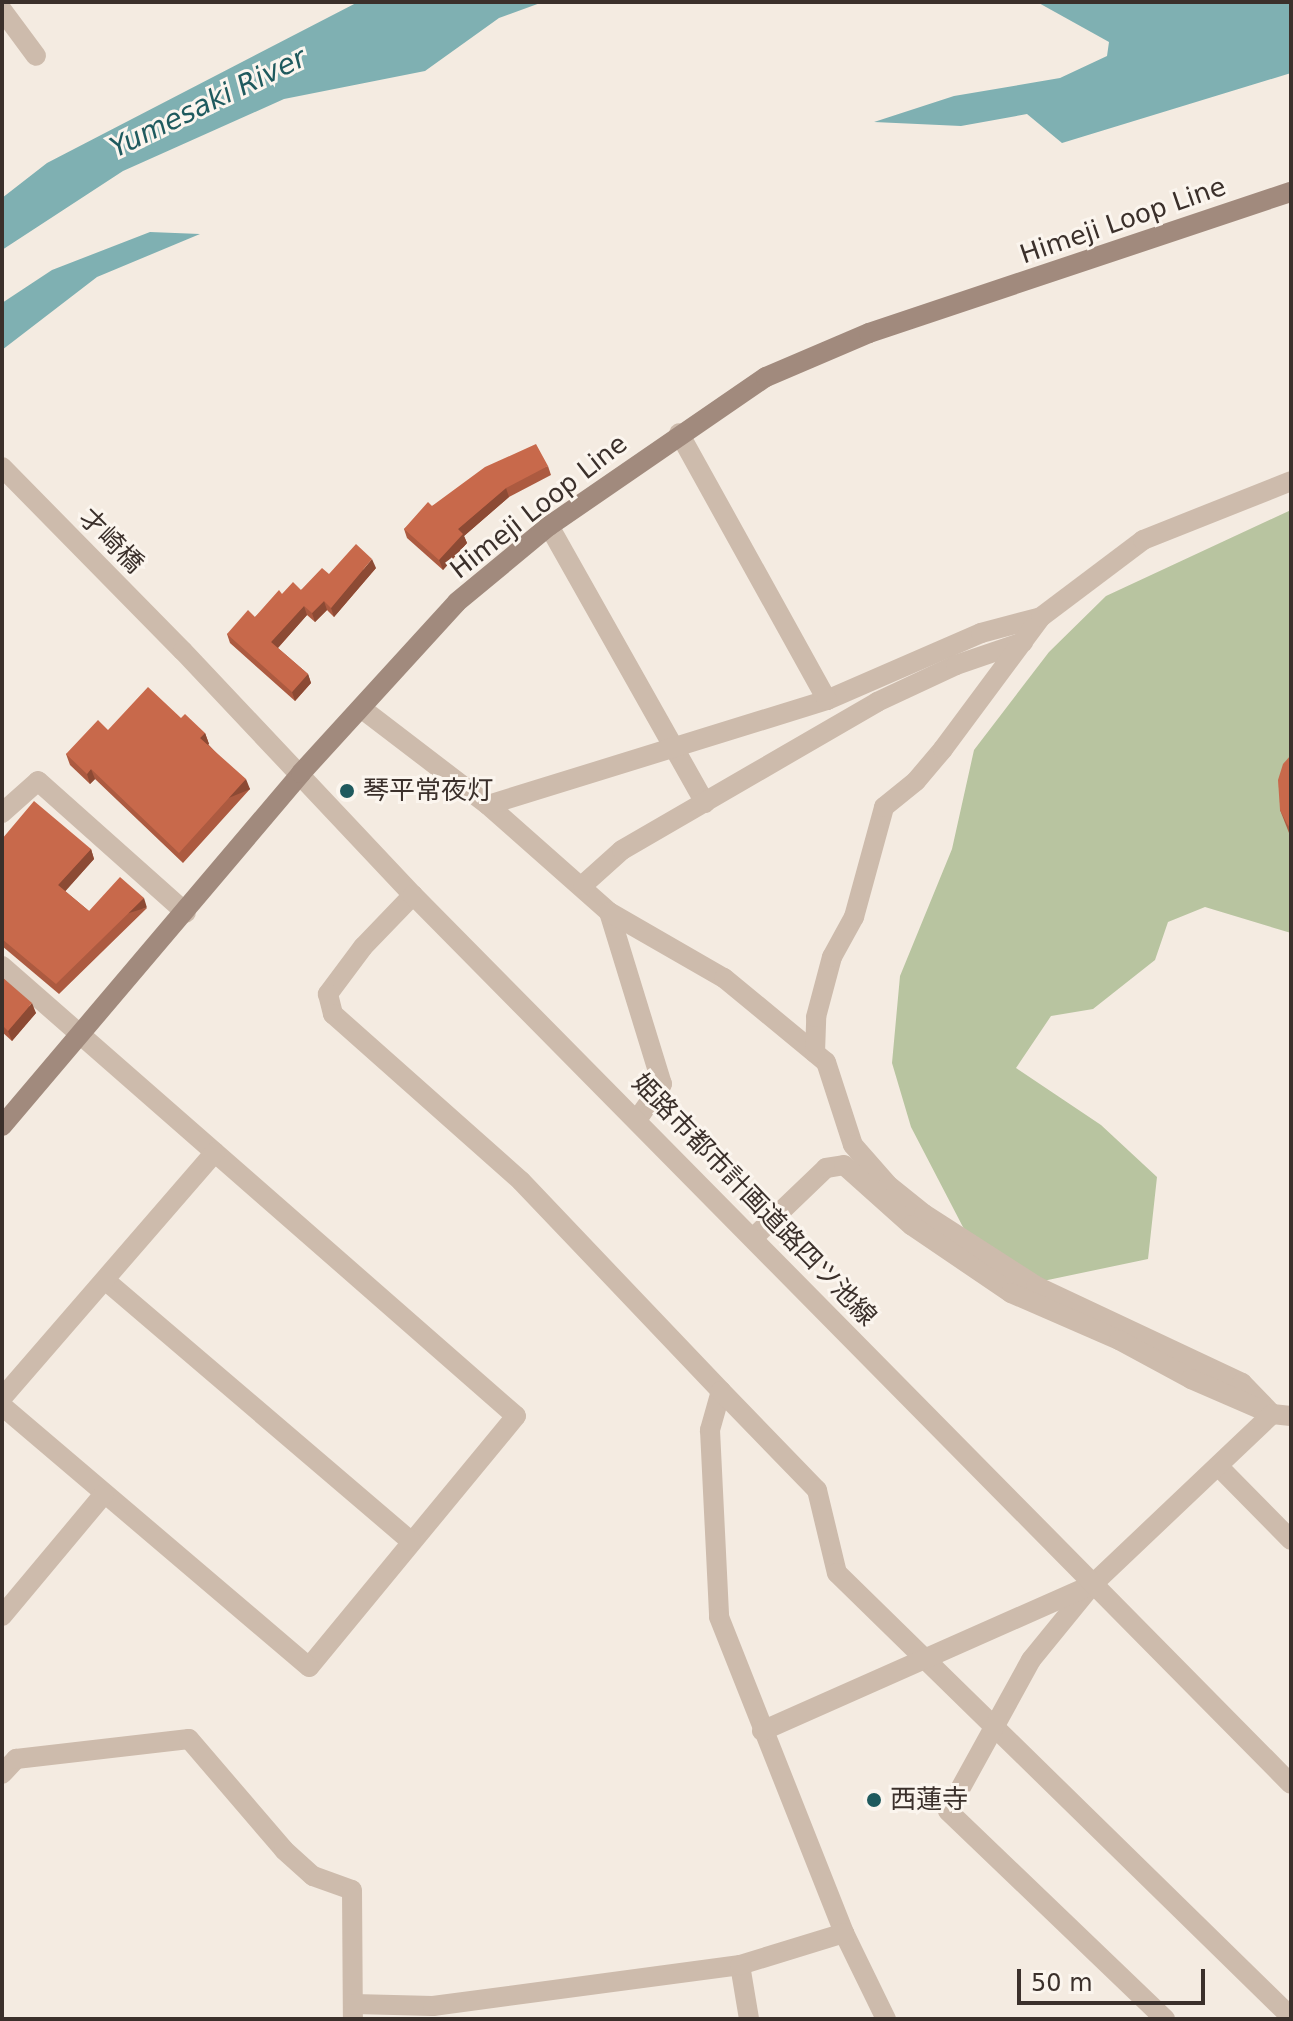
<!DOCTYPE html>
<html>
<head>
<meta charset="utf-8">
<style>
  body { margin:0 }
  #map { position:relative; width:1293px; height:2021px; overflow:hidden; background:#f4ebe1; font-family:"DejaVu Sans","Noto Sans JP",sans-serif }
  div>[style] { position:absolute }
  .green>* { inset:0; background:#b8c4a0 }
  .water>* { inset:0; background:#7fb0b2 }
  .minor>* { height:20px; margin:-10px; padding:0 10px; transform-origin:10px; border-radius:10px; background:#cdbbac }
  .tertiary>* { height:20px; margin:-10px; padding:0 10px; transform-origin:10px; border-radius:10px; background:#cdbbac }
  .secondary>* { height:20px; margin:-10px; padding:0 10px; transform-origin:10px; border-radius:10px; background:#a18a7d }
  .wall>* { inset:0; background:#ac5a40 }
  .shaded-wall>* { inset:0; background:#8c4a34; transform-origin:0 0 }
  .building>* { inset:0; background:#c8694b }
  .dots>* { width:22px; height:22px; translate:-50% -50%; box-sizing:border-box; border:4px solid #fbf5ee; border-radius:50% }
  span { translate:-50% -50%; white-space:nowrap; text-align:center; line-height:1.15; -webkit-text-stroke:6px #fbf5ee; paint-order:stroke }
  .street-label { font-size:26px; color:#3b302b }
  .poi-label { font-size:26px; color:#3b302b }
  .left { translate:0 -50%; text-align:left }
  .water-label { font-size:28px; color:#1f5a5e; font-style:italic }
  .frame { position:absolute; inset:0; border:4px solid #3b302b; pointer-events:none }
  .scale { position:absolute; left:1017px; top:1969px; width:188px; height:36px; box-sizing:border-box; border:4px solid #3b302b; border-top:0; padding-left:10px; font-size:24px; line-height:28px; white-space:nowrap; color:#3b302b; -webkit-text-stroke:6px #fbf5ee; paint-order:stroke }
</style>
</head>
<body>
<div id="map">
  <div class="green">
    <div style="clip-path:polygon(1291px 510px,1291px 933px,1205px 907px,1168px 922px,1155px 960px,1093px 1009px,1051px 1016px,1016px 1068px,1101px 1125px,1157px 1177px,1148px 1259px,1043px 1281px,964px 1229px,911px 1127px,892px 1063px,900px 976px,952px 849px,974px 750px,1049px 652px,1106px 596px)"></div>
  </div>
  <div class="water">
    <div style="clip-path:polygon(358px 2px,543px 2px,499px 18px,425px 71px,284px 99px,123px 171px,2px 250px,2px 198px,47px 163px)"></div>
    <div style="clip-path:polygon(1037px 2px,1291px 2px,1291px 73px,1062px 143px,1027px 114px,961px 126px,874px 122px,954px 96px,1060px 78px,1107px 56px,1109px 42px)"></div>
    <div style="clip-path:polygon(150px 232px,200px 234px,97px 277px,2px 350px,2px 303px,52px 270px)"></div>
  </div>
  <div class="minor">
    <div style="left:2px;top:10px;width:57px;rotate:53.5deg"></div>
    <div style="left:2px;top:467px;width:258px;rotate:45.5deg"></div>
    <div style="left:549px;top:526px;width:318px;rotate:60.6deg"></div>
    <div style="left:827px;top:700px;width:168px;rotate:-23.5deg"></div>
    <div style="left:981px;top:633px;width:62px;rotate:-14.9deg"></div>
    <div style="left:361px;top:708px;width:160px;rotate:37.4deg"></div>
    <div style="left:488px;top:805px;width:162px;rotate:41.5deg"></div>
    <div style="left:609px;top:912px;width:180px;rotate:72.9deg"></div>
    <div style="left:662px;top:1084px;width:40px;rotate:124.9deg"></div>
    <div style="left:488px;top:805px;width:355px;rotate:-17.2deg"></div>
    <div style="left:827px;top:700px;width:305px;rotate:-119deg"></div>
    <div style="left:2px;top:813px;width:48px;rotate:-41.6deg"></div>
    <div style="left:38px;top:781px;width:198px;rotate:41.7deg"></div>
    <div style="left:583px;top:885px;width:52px;rotate:-41.9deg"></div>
    <div style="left:622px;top:850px;width:295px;rotate:-30.1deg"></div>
    <div style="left:877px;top:702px;width:87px;rotate:-25.1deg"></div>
    <div style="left:956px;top:665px;width:71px;rotate:-18.9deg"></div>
    <div style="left:413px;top:895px;width:72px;rotate:133.9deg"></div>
    <div style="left:363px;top:947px;width:59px;rotate:126.7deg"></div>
    <div style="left:328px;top:994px;width:21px;rotate:76deg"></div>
    <div style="left:333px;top:1014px;width:251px;rotate:41.6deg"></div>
    <div style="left:521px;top:1181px;width:290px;rotate:46.4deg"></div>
    <div style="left:721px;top:1391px;width:41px;rotate:105.8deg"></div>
    <div style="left:710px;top:1430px;width:187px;rotate:87.2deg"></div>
    <div style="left:719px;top:1617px;width:340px;rotate:68.4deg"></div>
    <div style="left:844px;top:1933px;width:96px;rotate:64deg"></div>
    <div style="left:609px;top:912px;width:133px;rotate:29.9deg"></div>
    <div style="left:724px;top:978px;width:132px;rotate:39.5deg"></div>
    <div style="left:826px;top:1062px;width:87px;rotate:72deg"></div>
    <div style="left:853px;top:1145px;width:53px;rotate:48.8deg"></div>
    <div style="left:888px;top:1185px;width:46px;rotate:38.9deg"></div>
    <div style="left:924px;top:1214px;width:133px;rotate:32.7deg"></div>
    <div style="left:1036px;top:1286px;width:228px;rotate:25.2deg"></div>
    <div style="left:1242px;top:1383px;width:43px;rotate:45.9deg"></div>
    <div style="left:2px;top:966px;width:683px;rotate:41.2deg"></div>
    <div style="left:516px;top:1416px;width:325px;rotate:129.5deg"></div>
    <div style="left:309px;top:1667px;width:403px;rotate:-139.6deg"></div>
    <div style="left:815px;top:1053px;width:36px;rotate:-88deg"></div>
    <div style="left:816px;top:1017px;width:62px;rotate:-75.1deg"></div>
    <div style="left:832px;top:957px;width:46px;rotate:-61.2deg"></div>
    <div style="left:854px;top:917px;width:114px;rotate:-74.7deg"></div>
    <div style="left:884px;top:807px;width:41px;rotate:-39.1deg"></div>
    <div style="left:916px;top:781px;width:42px;rotate:-49.8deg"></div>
    <div style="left:943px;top:749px;width:164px;rotate:-53.4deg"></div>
    <div style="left:1041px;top:617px;width:128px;rotate:-37deg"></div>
    <div style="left:1143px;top:540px;width:159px;rotate:-21.7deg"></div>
    <div style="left:753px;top:1238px;width:101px;rotate:-43.8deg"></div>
    <div style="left:826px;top:1168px;width:18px;rotate:-9deg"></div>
    <div style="left:844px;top:1165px;width:90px;rotate:41.8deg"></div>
    <div style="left:911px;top:1225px;width:121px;rotate:34.2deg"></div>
    <div style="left:1011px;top:1293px;width:118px;rotate:23.5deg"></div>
    <div style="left:1119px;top:1340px;width:82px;rotate:28.4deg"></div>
    <div style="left:1191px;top:1379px;width:88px;rotate:23.4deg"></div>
    <div style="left:1272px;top:1414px;width:19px;rotate:6deg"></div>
    <div style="left:105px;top:1280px;width:402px;rotate:40.5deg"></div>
    <div style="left:721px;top:1391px;width:138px;rotate:45.9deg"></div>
    <div style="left:817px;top:1490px;width:85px;rotate:76.5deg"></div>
    <div style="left:837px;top:1573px;width:635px;rotate:44.36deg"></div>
    <div style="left:2px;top:1398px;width:325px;rotate:-49.1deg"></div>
    <div style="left:1220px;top:1468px;width:101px;rotate:45.4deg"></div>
    <div style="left:1088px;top:1590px;width:90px;rotate:129.2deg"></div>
    <div style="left:1031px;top:1660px;width:172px;rotate:118.8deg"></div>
    <div style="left:948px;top:1811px;width:301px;rotate:43.8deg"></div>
    <div style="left:2px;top:1616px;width:159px;rotate:-50.1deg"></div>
    <div style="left:762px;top:1731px;width:362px;rotate:-23.9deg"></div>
    <div style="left:1093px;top:1584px;width:247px;rotate:-43.5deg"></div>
    <div style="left:2px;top:1774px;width:21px;rotate:-47deg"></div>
    <div style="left:16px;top:1759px;width:174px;rotate:-6.6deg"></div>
    <div style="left:189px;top:1739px;width:146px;rotate:49.4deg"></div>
    <div style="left:284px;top:1850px;width:39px;rotate:42deg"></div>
    <div style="left:313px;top:1876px;width:41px;rotate:19.7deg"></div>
    <div style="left:352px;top:1890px;width:129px;rotate:89.6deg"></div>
    <div style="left:740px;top:1965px;width:55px;rotate:80.5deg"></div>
    <div style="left:354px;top:2004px;width:79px;rotate:1.5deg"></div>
    <div style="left:433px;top:2006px;width:310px;rotate:-7.6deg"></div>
    <div style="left:740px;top:1965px;width:109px;rotate:-17.1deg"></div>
  </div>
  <div class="tertiary">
    <div style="left:183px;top:651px;width:335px;rotate:46.7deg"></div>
    <div style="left:413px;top:895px;width:1249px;rotate:45.36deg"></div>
  </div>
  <div class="secondary">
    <div style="left:2px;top:1126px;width:463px;rotate:-49.7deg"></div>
    <div style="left:301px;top:773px;width:231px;rotate:-47.6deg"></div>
    <div style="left:457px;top:602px;width:119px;rotate:-39.6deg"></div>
    <div style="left:549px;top:526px;width:263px;rotate:-34.5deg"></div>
    <div style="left:766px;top:377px;width:112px;rotate:-23.1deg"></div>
    <div style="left:869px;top:333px;width:445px;rotate:-18.5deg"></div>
  </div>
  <div class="wall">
    <div style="clip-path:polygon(548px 466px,551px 475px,509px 497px,464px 536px,467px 543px,443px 570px,407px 538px,404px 529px,432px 506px)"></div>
    <div style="clip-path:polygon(376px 568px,334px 617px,327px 610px,315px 622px,307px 615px,278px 648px,308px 674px,311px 683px,295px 701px,230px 643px,227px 634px,255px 617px,282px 594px,301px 590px,329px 574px)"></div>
    <div style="clip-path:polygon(108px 730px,205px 733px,209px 744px,208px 744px,250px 789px,183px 863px,95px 779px,90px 784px,70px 765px,66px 754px)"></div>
    <div style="clip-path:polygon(1291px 755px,1291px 838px,1280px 810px)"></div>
    <div style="clip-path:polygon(2px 839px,91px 849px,94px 859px,65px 891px,89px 911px,147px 908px,59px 994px,2px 946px)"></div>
    <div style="clip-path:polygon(2px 977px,36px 1013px,12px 1041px,2px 1032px)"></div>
  </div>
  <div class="shaded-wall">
    <div style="clip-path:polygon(506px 488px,509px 497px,464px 536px,467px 543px,443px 570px,439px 560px,458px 529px)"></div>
    <div style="clip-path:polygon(372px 559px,376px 568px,334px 617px,331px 608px)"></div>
    <div style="clip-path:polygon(324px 601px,327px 610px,315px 622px,312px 613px)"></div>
    <div style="clip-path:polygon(304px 606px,307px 615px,275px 651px,271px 642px)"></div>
    <div style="clip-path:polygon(308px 674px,311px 683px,295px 701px,292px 692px)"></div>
    <div style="clip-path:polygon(205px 733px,209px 744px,204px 748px,200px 738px)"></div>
    <div style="clip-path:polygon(91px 769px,95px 779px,90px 784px,87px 774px)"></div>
    <div style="left:246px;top:779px;width:11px;height:100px;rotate:68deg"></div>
    <div style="clip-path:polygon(91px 849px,94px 859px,62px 895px,58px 885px)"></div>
    <div style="left:144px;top:898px;width:10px;height:123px;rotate:73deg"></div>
    <div style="clip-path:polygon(32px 1003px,36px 1013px,12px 1041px,8px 1031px)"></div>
  </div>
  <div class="building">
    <div style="clip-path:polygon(536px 444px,548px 466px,506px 488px,458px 529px,463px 534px,439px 560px,404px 529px,428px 502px,432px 506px,485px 467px)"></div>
    <div style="clip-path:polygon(356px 544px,372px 559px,331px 608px,324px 601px,312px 613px,304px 606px,271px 642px,308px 674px,292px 692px,227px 634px,248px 610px,255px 617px,279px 590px,282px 594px,293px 582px,301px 590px,322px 568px,329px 574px)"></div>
    <div style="clip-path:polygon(148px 687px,181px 718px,185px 714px,205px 733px,200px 738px,246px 779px,179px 853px,91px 769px,87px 774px,66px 754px,98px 720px,108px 730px)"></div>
    <div style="clip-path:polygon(1291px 755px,1291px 829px,1287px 824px,1280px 810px,1278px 780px,1283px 764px)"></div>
    <div style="clip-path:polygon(34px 801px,91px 849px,58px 885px,89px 911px,120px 877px,144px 898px,56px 984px,2px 939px,2px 839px)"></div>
    <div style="clip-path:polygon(2px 977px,32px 1003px,8px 1031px,2px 1025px)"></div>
  </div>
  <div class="dots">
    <div style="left:347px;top:791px;background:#1f5a5e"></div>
    <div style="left:874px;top:1800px;background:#1f5a5e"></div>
  </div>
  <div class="street-label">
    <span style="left:1123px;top:221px;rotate:-19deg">Himeji Loop Line</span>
    <span style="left:539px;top:507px;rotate:-38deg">Himeji Loop Line</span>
    <span style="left:111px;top:541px;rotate:45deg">才崎橋</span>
    <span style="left:754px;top:1200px;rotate:46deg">姫路市都市計画道路四ツ池線</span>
  </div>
  <div class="poi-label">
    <span class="left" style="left:363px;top:791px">琴平常夜灯</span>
    <span class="left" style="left:890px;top:1800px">西蓮寺</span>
  </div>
  <div class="water-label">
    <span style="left:208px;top:103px;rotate:-26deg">Yumesaki River</span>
  </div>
  <div class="frame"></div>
  <div class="scale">50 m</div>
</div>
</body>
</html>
